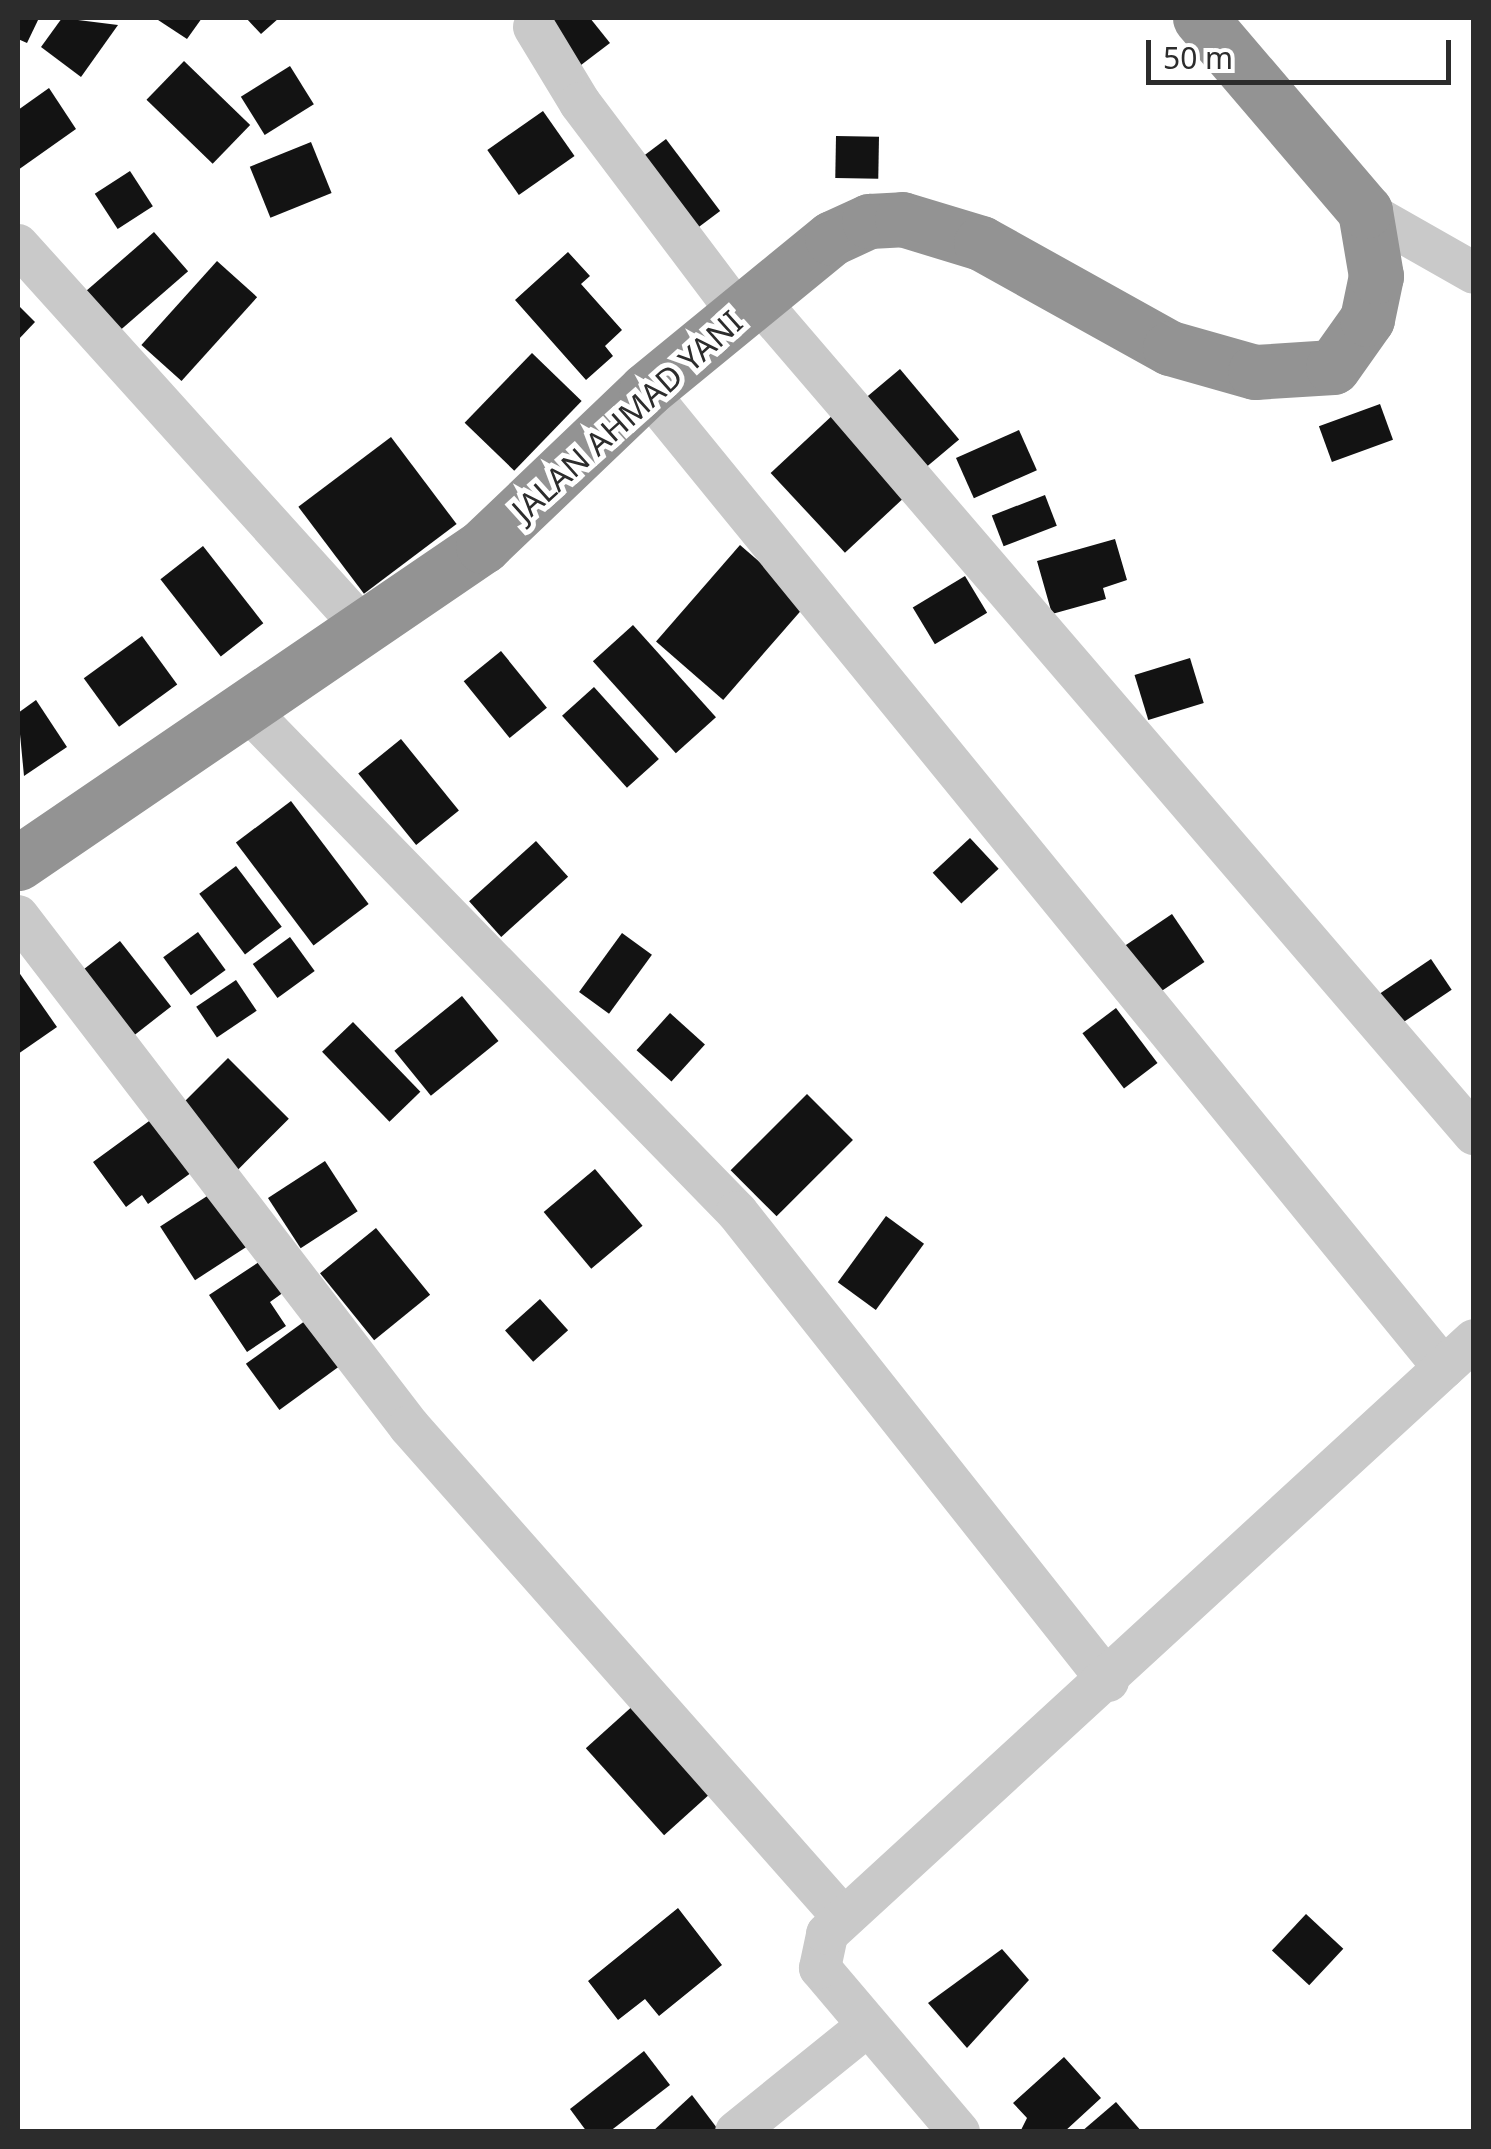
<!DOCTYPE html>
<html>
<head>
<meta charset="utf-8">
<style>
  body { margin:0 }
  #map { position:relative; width:1491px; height:2149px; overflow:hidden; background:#fff; font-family:"Noto Sans",sans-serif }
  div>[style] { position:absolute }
  .building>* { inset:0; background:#131313; transform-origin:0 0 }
  .street>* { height:42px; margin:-21px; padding:0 21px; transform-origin:21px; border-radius:21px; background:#c9c9c9 }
  .highway>* { height:55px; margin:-27.5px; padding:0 27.5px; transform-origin:27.5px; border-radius:27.5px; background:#939393 }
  span { translate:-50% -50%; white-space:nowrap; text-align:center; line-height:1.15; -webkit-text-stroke:10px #fff; paint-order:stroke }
  .street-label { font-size:32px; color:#2c2c2c }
  .frame { position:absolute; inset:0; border:20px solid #2c2c2c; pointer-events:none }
  .scale { position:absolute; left:1146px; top:40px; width:305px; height:45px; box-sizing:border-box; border:5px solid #2c2c2c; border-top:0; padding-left:12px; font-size:30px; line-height:35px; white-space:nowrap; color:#2c2c2c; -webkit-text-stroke:8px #fff; paint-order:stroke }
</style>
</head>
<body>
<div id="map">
  <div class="building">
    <div style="clip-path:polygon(18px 18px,39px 18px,27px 43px,18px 39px)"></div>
    <div style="clip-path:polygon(62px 18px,118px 25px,81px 77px,41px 47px)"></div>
    <div style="clip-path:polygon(155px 18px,202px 18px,187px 39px)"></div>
    <div style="clip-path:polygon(246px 18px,279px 18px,261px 34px)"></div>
    <div style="clip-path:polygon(553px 18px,590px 18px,610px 43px,560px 81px,527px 38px)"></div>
    <div style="left:184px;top:61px;width:92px;height:54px;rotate:44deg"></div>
    <div style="left:290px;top:66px;width:45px;height:58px;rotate:58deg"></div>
    <div style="clip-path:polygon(49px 88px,76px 129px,18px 170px,18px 110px)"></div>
    <div style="left:543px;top:111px;width:55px;height:68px;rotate:55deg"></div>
    <div style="left:836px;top:136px;width:43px;height:42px;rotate:1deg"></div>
    <div style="left:666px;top:139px;width:90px;height:56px;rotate:53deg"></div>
    <div style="left:311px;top:142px;width:55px;height:66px;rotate:68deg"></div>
    <div style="left:130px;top:171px;width:42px;height:42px;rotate:57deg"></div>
    <div style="left:154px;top:232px;width:52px;height:90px;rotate:49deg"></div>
    <div style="clip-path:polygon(568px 252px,590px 276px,581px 284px,622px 330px,605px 346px,613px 356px,586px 380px,515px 300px)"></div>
    <div style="left:217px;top:261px;width:54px;height:113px;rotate:42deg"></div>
    <div style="clip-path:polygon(18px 305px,35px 322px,18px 340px)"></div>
    <div style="left:532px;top:353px;width:69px;height:97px;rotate:44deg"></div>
    <div style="left:900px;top:369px;width:92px;height:54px;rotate:50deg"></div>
    <div style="left:1380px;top:404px;width:38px;height:65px;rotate:70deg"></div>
    <div style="left:835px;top:413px;width:109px;height:88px;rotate:47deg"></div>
    <div style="left:1019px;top:430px;width:44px;height:69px;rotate:66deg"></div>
    <div style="left:391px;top:437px;width:109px;height:116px;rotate:53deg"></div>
    <div style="left:1045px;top:495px;width:33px;height:57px;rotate:69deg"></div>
    <div style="clip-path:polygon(1115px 539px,1127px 580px,1103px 588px,1106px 599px,1052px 614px,1037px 561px)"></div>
    <div style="left:740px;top:545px;width:89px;height:128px;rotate:41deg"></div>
    <div style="left:203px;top:546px;width:98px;height:54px;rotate:52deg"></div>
    <div style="left:965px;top:576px;width:43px;height:61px;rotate:59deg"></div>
    <div style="left:633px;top:625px;width:124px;height:54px;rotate:48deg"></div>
    <div style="left:142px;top:636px;width:60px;height:72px;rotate:54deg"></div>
    <div style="left:501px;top:651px;width:73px;height:48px;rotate:51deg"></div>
    <div style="left:1190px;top:658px;width:47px;height:58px;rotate:73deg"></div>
    <div style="left:594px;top:687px;width:97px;height:43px;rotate:48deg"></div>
    <div style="clip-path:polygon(36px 700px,67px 747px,24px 776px,18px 713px)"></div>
    <div style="left:401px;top:739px;width:92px;height:55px;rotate:51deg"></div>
    <div style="left:291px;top:801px;width:129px;height:69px;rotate:53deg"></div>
    <div style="left:970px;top:838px;width:42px;height:51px;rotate:47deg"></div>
    <div style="left:536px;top:841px;width:48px;height:90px;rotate:48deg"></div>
    <div style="left:236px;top:866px;width:76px;height:46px;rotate:53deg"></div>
    <div style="left:1172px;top:914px;width:58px;height:60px;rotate:56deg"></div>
    <div style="left:198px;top:932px;width:47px;height:43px;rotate:54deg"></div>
    <div style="left:622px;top:933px;width:37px;height:73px;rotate:36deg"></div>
    <div style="left:290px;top:937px;width:42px;height:46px;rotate:54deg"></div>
    <div style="left:120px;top:941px;width:83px;height:50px;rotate:52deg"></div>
    <div style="left:1431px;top:959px;width:37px;height:62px;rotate:56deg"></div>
    <div style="clip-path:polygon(18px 971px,57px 1027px,18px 1054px)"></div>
    <div style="left:236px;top:980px;width:37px;height:48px;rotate:56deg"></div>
    <div style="left:462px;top:996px;width:58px;height:87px;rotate:51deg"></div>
    <div style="left:1116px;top:1008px;width:69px;height:42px;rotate:53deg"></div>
    <div style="left:670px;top:1013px;width:47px;height:50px;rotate:42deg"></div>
    <div style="left:353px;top:1022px;width:97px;height:43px;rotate:46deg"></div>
    <div style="left:228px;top:1058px;width:86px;height:72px;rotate:45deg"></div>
    <div style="left:807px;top:1094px;width:65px;height:108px;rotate:45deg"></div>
    <div style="clip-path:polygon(156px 1116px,195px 1170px,148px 1204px,142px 1195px,126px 1207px,93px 1162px)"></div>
    <div style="left:325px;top:1161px;width:60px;height:68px;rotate:57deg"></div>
    <div style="left:595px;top:1169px;width:74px;height:67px;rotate:50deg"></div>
    <div style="left:218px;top:1189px;width:64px;height:69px;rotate:57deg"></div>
    <div style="left:886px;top:1216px;width:47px;height:82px;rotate:36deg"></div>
    <div style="left:376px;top:1228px;width:86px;height:72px;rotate:51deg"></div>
    <div style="clip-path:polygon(262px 1260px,284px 1292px,270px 1302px,286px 1326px,247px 1352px,209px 1295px)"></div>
    <div style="left:540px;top:1299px;width:42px;height:47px;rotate:48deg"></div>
    <div style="left:309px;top:1318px;width:57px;height:78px;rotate:54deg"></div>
    <div style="left:646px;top:1694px;width:117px;height:81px;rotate:48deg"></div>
    <div style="clip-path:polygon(678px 1908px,722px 1965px,659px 2016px,645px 1999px,618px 2020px,588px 1981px)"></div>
    <div style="left:1306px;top:1914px;width:51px;height:50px;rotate:43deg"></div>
    <div style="clip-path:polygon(1002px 1949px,1029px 1980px,967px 2048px,928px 2003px)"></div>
    <div style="clip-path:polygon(644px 2051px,670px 2085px,609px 2132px,587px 2132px,570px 2109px)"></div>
    <div style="clip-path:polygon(1064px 2057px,1101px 2098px,1064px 2132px,1020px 2132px,1027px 2118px,1013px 2103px)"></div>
    <div style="clip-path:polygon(692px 2095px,720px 2132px,652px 2132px)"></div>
    <div style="clip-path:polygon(1116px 2102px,1142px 2132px,1081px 2132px)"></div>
  </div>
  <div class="street">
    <div style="left:534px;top:27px;width:89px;rotate:58.8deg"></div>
    <div style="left:580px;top:103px;width:264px;rotate:53deg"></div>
    <div style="left:1365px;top:211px;width:125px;rotate:29.6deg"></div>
    <div style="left:18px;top:245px;width:510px;rotate:47.94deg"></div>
    <div style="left:757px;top:299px;width:1101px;rotate:49.35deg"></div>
    <div style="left:646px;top:390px;width:1262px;rotate:50.79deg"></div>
    <div style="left:243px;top:705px;width:708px;rotate:45.74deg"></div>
    <div style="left:737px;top:1212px;width:598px;rotate:51.65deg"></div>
    <div style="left:18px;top:916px;width:643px;rotate:52.52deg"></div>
    <div style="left:409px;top:1426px;width:654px;rotate:48.53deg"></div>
    <div style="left:736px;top:2132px;width:166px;rotate:-38.9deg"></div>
    <div style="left:959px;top:2132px;width:215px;rotate:-130.3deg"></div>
    <div style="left:820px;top:1968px;width:35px;rotate:-78deg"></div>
    <div style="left:827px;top:1934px;width:878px;rotate:-42.55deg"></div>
  </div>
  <div class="highway">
    <div style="left:18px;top:863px;width:563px;rotate:-34.28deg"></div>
    <div style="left:483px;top:546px;width:226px;rotate:-43.7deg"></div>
    <div style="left:646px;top:390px;width:240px;rotate:-39.3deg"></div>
    <div style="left:832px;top:238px;width:41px;rotate:-24.7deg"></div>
    <div style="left:869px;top:221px;width:33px;rotate:-3deg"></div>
    <div style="left:902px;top:219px;width:83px;rotate:16.9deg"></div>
    <div style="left:981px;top:243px;width:216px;rotate:29.1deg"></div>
    <div style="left:1170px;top:348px;width:88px;rotate:15.8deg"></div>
    <div style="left:1255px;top:372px;width:78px;rotate:-3.7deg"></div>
    <div style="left:1333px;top:367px;width:59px;rotate:-54.7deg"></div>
    <div style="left:1367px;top:319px;width:44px;rotate:-78.2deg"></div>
    <div style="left:1376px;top:276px;width:66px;rotate:-99.6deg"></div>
    <div style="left:1365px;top:211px;width:254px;rotate:-130.5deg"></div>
  </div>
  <div class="street-label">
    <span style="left:627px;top:416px;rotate:-42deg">JALAN AHMAD YANI</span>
  </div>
  <div class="frame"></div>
  <div class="scale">50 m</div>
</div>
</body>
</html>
